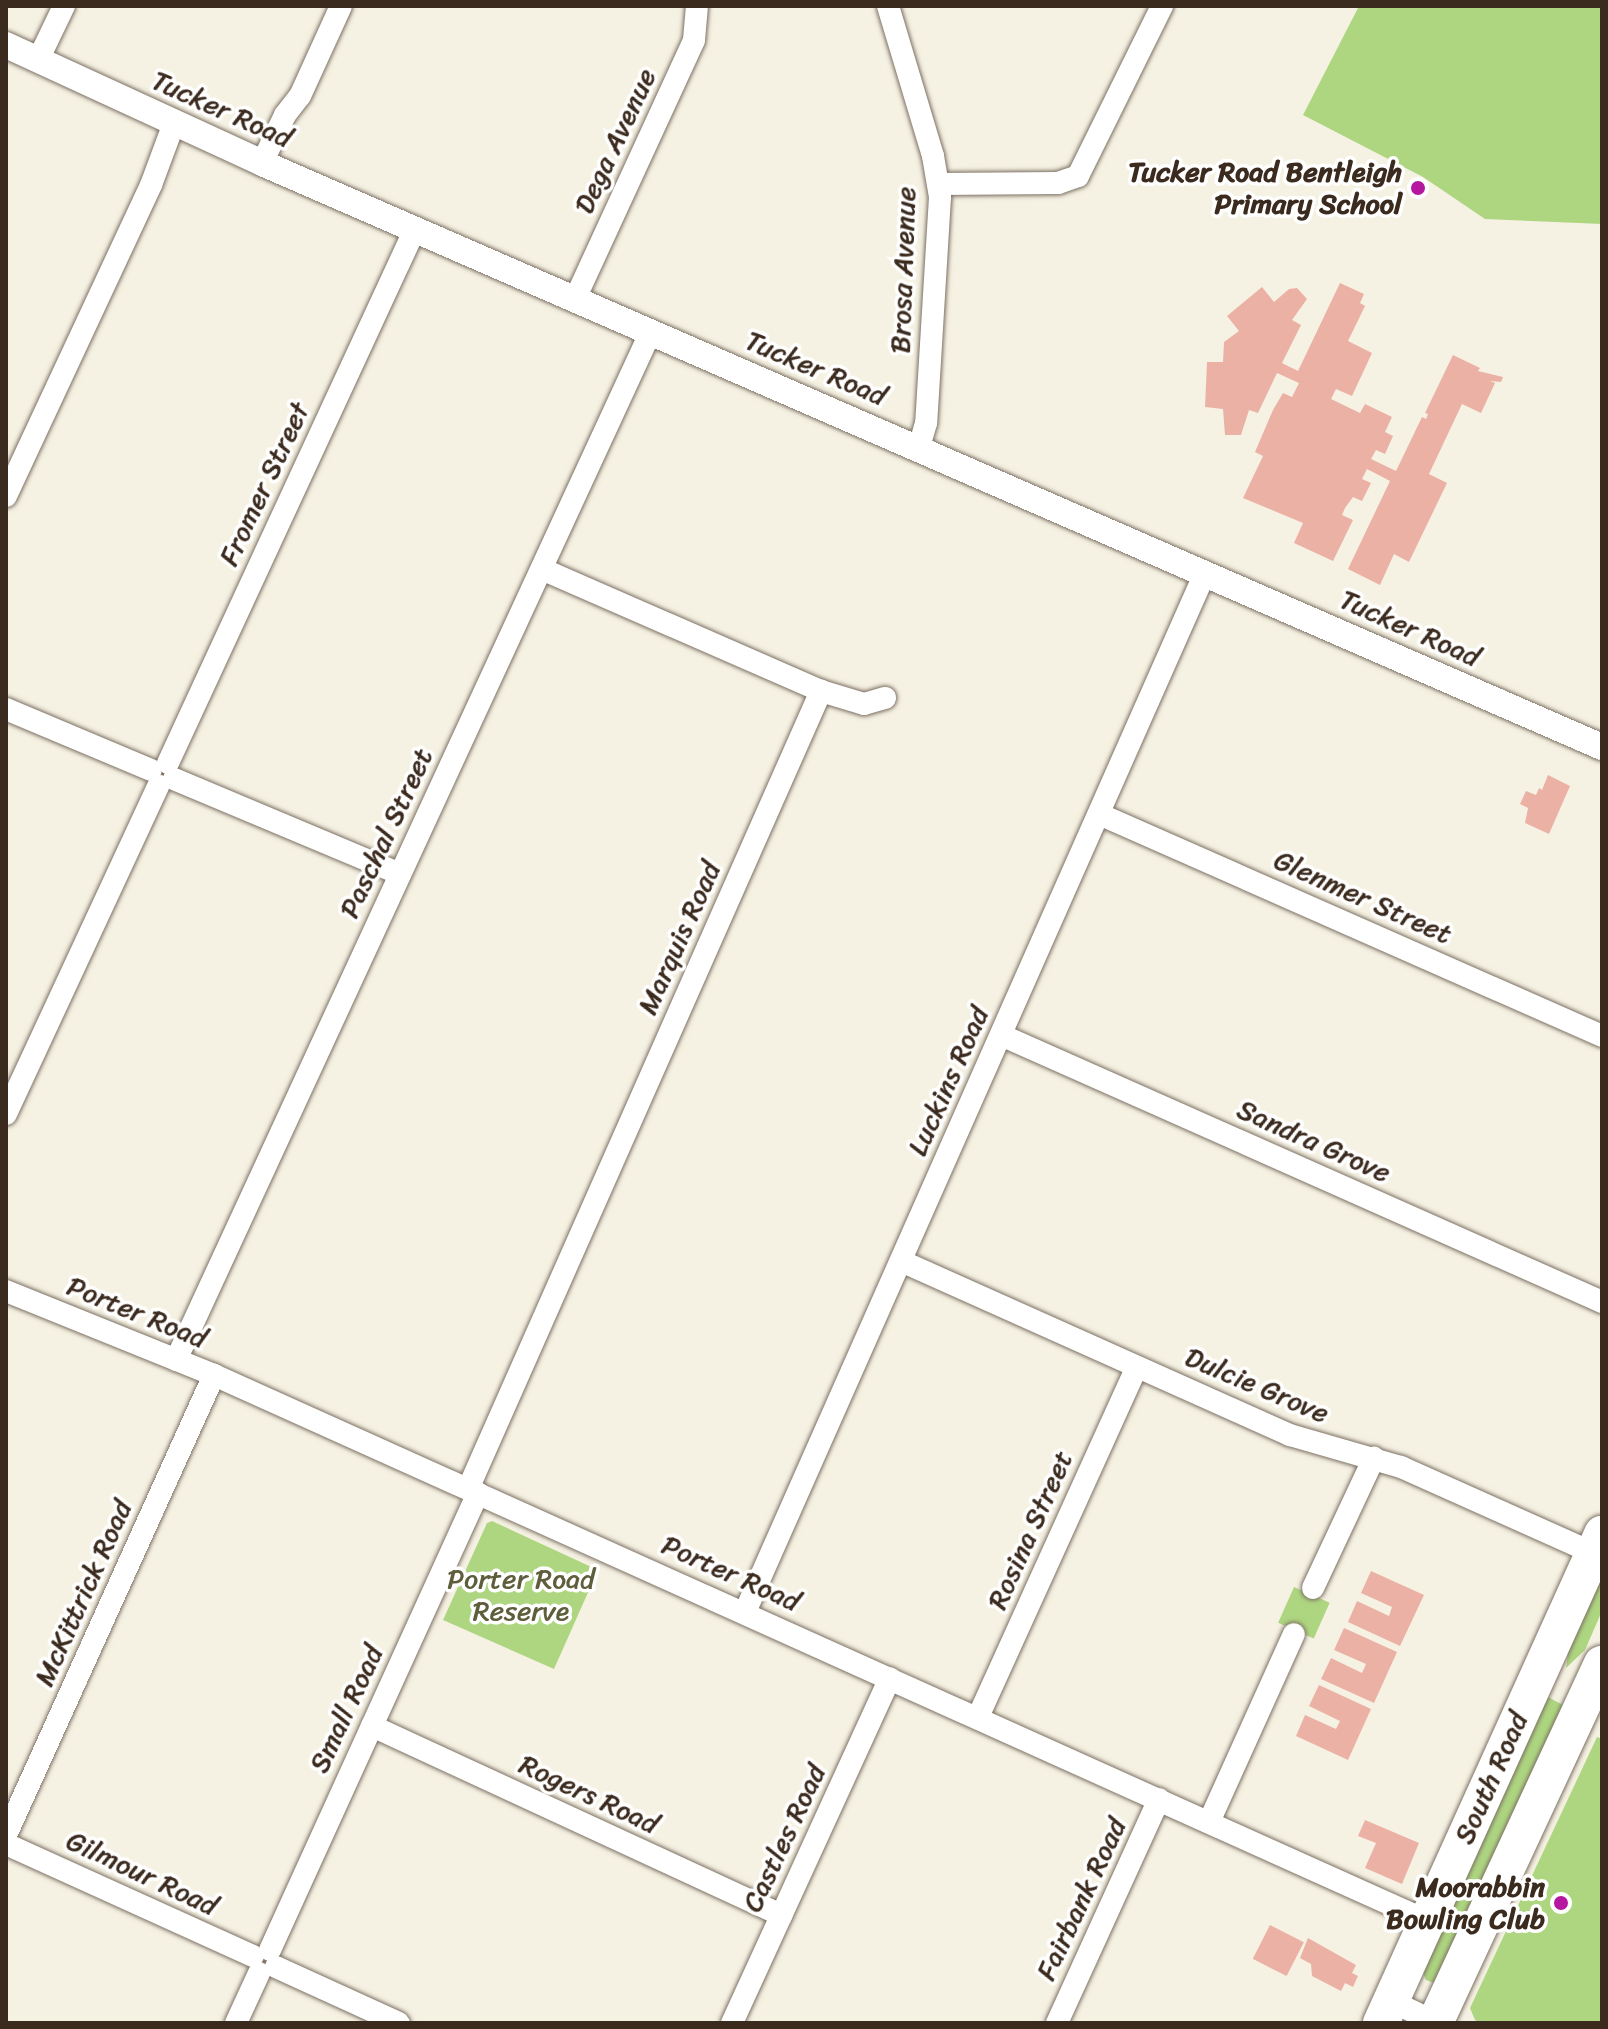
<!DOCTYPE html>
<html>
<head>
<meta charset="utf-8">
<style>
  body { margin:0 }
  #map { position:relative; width:1608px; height:2029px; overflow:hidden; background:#f6f2e3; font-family:Sriracha,sans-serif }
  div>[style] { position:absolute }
  .green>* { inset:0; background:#aed681; transform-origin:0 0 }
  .building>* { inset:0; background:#ebb1a5; transform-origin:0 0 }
  .roads { filter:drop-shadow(0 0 2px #7c7063) drop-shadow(0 0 2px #7c7063) }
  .minor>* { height:22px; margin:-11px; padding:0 11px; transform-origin:11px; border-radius:11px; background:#fff }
  .tertiary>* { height:26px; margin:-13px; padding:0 13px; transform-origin:13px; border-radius:13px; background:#fff }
  .trunk>* { height:36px; margin:-18px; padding:0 18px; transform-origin:18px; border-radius:18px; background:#fff }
  .dots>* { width:22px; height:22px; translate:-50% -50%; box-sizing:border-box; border:4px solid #fff; border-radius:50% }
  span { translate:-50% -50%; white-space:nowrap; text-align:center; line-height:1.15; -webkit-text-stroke:7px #fff; paint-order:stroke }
  .street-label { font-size:28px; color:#3b2a1e }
  .poi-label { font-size:28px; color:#3b2a1e; font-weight:700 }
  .right { translate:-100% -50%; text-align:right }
  .park-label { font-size:28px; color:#5e5e3c }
  .frame { position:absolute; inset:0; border:8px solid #3b2a1e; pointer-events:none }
</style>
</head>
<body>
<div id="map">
  <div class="green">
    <div style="clip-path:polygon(1359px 6px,1602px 6px,1602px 224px,1485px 219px,1423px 177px,1303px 115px)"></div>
    <div style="clip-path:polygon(492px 1521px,598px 1570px,554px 1669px,443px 1620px,487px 1523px)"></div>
    <div style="clip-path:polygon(1602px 1567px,1602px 1611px,1585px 1650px,1566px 1668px,1570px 1641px)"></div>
    <div style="left:1294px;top:1587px;width:39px;height:39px;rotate:24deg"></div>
    <div style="clip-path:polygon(1548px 1697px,1565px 1706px,1434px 1983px,1426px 1980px,1423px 1973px,1542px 1700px)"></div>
    <div style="clip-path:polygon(1597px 1737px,1602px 1739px,1602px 2023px,1481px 2023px,1475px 2020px,1470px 2008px)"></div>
  </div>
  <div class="building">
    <div style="clip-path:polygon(1340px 283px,1364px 294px,1360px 303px,1365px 306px,1348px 341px,1372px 353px,1352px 396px,1336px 389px,1331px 399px,1360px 413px,1365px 404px,1392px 417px,1385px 432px,1393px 436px,1385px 454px,1376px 450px,1371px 459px,1396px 471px,1422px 417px,1426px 419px,1428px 414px,1425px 413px,1453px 355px,1480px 368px,1478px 371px,1503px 377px,1501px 382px,1490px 381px,1495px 383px,1481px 413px,1462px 404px,1429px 474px,1447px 483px,1409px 562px,1394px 554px,1380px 585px,1348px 569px,1390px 481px,1367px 469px,1362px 479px,1371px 483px,1362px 501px,1353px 497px,1345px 508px,1342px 515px,1353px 520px,1333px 561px,1294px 543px,1303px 523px,1243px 498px,1263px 456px,1255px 452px,1273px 410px,1283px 393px,1292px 397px,1299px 383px,1277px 373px,1258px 413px,1249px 410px,1241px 435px,1225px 435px,1223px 409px,1205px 407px,1207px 362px,1223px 362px,1224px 342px,1239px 331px,1227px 316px,1262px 287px,1274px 302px,1289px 289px,1297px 288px,1307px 299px,1292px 320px,1301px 325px,1282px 363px,1298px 371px)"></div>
    <div style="clip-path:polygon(1548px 775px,1570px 786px,1549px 834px,1525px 823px,1528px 808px,1520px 804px,1526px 791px,1536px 795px,1539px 788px,1542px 790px)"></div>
    <div style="clip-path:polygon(1371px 1571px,1424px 1595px,1400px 1646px,1348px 1622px,1357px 1601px,1389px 1616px,1392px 1607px,1361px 1593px)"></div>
    <div style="clip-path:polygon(1344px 1628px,1397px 1652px,1374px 1703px,1321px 1679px,1331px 1658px,1362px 1673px,1366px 1664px,1334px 1650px)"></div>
    <div style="clip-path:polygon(1319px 1685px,1371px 1709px,1348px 1760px,1296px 1736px,1305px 1715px,1336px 1729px,1340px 1721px,1309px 1706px)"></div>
    <div style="clip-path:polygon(1365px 1820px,1419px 1843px,1402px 1884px,1365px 1868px,1376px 1843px,1358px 1836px)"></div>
    <div style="left:1270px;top:1925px;width:38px;height:38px;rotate:27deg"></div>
    <div style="clip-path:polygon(1308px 1938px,1356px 1965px,1352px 1973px,1358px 1976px,1353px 1987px,1345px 1983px,1341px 1991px,1312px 1976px,1311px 1964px,1300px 1958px)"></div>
  </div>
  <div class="roads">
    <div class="minor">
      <div style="left:888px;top:6px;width:157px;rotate:73.3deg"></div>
      <div style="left:933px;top:156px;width:42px;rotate:80.3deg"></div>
      <div style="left:940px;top:197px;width:226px;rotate:93.5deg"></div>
      <div style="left:926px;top:423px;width:25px;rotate:106deg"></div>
      <div style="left:38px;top:60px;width:60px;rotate:-64.3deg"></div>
      <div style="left:262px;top:163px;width:53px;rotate:-64.4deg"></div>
      <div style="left:285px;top:115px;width:24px;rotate:-52deg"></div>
      <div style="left:300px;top:96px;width:99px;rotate:-65.5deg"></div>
      <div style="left:939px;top:184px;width:119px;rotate:-0.5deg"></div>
      <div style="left:1058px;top:183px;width:21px;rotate:-19deg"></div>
      <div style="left:1078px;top:176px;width:190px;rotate:-63.7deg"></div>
      <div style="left:575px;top:299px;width:285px;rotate:-65.3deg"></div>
      <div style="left:694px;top:40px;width:34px;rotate:-85deg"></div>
      <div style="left:6px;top:496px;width:343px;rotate:-65deg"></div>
      <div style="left:151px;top:185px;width:66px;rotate:-69.6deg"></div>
      <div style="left:821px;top:691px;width:45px;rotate:16.8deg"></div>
      <div style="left:864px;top:704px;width:22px;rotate:-16deg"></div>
      <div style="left:6px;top:709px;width:157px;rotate:22.8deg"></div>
      <div style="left:168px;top:763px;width:588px;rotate:-65.18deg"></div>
      <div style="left:174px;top:779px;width:245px;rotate:22.8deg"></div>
      <div style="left:1099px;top:814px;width:550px;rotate:23.81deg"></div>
      <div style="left:1001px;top:1035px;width:658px;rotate:23.95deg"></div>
      <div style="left:6px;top:1114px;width:362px;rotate:-65.1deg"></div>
      <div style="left:901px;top:1261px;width:426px;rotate:24.1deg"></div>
      <div style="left:1290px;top:1435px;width:116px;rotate:16.1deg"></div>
      <div style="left:1401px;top:1467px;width:210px;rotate:24.1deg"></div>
      <div style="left:6px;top:1291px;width:224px;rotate:22deg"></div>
      <div style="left:214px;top:1375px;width:1330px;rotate:24.23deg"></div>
      <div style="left:176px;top:1360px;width:1133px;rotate:-65.22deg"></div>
      <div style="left:468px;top:1489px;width:873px;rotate:-66.14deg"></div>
      <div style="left:821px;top:691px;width:305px;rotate:-156.4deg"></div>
      <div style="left:1313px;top:1588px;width:144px;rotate:-64.9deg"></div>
      <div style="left:745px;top:1612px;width:1136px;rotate:-66.12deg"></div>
      <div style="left:978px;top:1717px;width:384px;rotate:-65.6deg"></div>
      <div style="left:372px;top:1726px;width:451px;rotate:24.8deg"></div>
      <div style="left:1209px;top:1822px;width:206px;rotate:-65.7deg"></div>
      <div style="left:6px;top:1835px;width:505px;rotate:-65.67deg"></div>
      <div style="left:6px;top:1844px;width:271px;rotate:24.4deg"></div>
      <div style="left:270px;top:1950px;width:502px;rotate:-65.53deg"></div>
      <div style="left:276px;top:1967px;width:135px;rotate:24.5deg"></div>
      <div style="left:1391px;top:2001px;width:51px;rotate:25.6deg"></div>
      <div style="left:236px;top:2023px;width:55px;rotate:-65.3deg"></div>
      <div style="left:732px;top:2023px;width:379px;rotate:-65.4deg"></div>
      <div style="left:1057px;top:2023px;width:246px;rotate:-65.5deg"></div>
    </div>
    <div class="tertiary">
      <div style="left:6px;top:45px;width:282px;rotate:24.7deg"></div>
      <div style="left:262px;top:163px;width:1462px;rotate:23.55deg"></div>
    </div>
    <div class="trunk">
      <div style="left:1381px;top:2023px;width:537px;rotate:-65.68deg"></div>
      <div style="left:1435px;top:2023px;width:396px;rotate:-65.1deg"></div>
    </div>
  </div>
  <div class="dots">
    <div style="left:1418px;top:188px;background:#b5179e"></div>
    <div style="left:1561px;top:1903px;background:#b5179e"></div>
  </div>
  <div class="street-label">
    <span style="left:222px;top:109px;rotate:24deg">Tucker Road</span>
    <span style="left:615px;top:141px;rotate:-65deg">Dega Avenue</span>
    <span style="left:903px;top:270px;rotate:-88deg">Brosa Avenue</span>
    <span style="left:816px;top:368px;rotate:23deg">Tucker Road</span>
    <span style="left:264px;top:484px;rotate:-65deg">Fromer Street</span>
    <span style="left:1410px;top:628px;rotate:24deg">Tucker Road</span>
    <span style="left:386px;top:833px;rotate:-65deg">Paschal Street</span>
    <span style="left:1363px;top:897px;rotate:24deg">Glenmer Street</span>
    <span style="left:679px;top:938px;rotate:-66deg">Marquis Road</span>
    <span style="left:948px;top:1081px;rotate:-66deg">Luckins Road</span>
    <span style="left:1314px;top:1141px;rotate:24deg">Sandra Grove</span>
    <span style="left:137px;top:1312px;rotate:22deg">Porter Road</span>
    <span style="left:1257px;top:1385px;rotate:23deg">Dulcie Grove</span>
    <span style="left:1030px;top:1530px;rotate:-66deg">Rosina Street</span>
    <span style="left:731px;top:1573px;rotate:24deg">Porter Road</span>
    <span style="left:83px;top:1593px;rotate:-66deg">McKittrick Road</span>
    <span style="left:346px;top:1709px;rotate:-65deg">Small Road</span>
    <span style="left:1491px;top:1778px;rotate:-66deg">South Road</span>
    <span style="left:589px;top:1794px;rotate:25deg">Rogers Road</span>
    <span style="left:784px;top:1838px;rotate:-65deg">Castles Road</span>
    <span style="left:142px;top:1873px;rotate:25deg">Gilmour Road</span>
    <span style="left:1081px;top:1899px;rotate:-65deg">Fairbank Road</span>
  </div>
  <div class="poi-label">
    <span class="right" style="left:1402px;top:188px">Tucker Road Bentleigh<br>Primary School</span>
    <span class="right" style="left:1545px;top:1903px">Moorabbin<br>Bowling Club</span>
  </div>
  <div class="park-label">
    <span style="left:521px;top:1595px">Porter Road<br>Reserve</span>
  </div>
  <div class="frame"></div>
</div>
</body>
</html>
